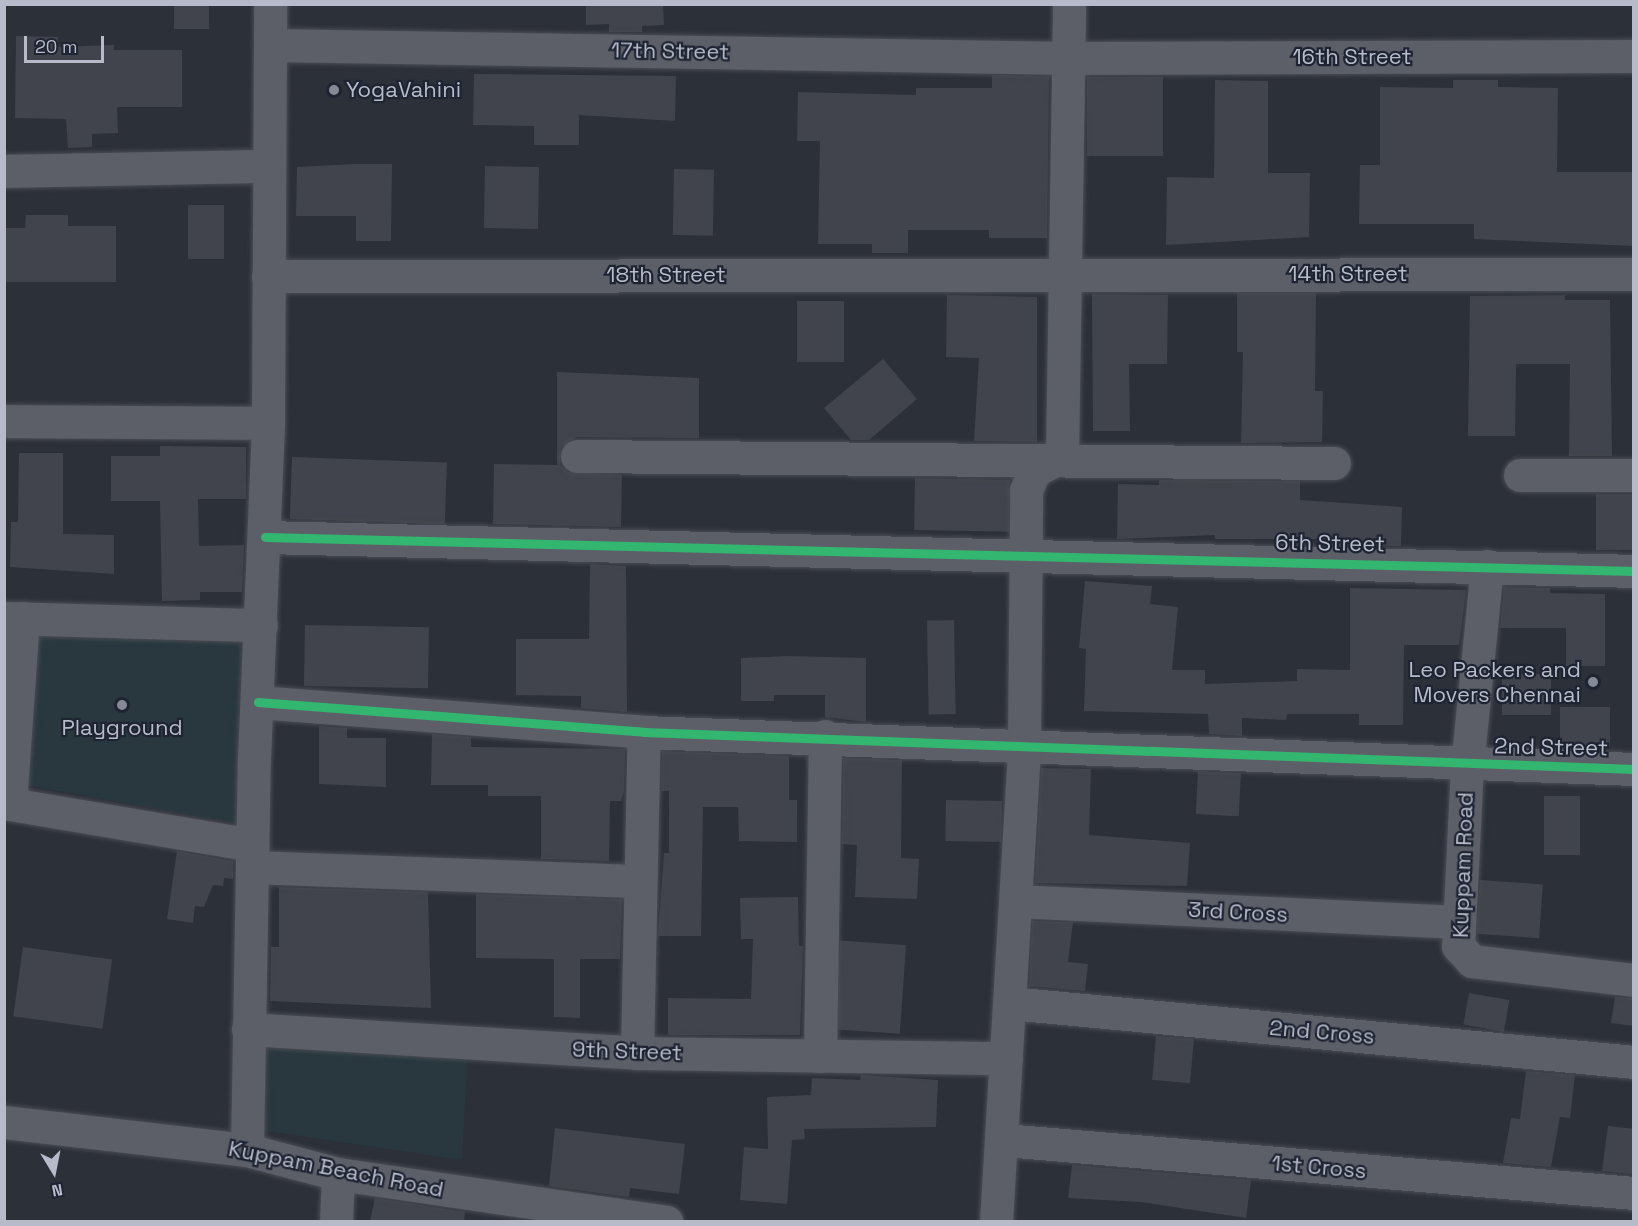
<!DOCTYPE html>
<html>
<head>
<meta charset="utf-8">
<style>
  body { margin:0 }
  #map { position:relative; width:1638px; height:1226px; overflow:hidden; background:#2c3039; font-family:"Space Grotesk",sans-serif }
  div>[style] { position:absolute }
  .green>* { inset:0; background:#29383e }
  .building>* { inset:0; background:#41444c; transform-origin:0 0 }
  .roads { filter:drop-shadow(0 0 2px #4a4c54) drop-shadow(0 0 2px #4a4c54) }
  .minor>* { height:33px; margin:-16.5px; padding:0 16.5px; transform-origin:16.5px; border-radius:16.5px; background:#5c5f67 }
  .cycleway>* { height:9px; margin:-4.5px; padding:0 4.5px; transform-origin:4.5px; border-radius:4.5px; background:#33b770 }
  .dots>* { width:16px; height:16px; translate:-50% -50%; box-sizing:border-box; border:3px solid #1f2433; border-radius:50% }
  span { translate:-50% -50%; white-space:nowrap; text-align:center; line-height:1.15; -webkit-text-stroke:4.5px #1f2433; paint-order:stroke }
  .street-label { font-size:22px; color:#b7bbc9 }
  .poi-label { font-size:22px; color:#b7bbc9 }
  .left { translate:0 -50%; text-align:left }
  .right { translate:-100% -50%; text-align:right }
  .frame { position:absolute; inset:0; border:6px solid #b7bbc9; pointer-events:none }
  .north { position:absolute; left:24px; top:1142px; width:60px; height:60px; -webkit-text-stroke:4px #1f2433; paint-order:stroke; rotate:170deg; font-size:16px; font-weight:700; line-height:24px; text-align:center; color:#b7bbc9 }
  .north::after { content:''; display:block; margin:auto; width:21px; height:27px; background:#b7bbc9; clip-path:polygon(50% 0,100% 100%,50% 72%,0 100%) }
  .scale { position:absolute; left:24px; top:36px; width:80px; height:27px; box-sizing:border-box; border:3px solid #b7bbc9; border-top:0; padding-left:8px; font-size:18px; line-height:21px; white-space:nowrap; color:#b7bbc9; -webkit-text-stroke:4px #1f2433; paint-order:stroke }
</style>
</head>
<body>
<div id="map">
  <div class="green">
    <div style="clip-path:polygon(4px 627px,242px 630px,236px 823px,5px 781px)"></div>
    <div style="clip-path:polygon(265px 1035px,468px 1048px,462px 1160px,262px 1130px)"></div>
  </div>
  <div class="building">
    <div style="left:174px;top:4px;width:35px;height:25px"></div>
    <div style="clip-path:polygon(586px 4px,663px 4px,664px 25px,642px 26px,642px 32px,609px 32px,609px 24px,586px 25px)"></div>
    <div style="clip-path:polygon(16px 36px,58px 37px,58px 47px,114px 45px,114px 50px,182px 50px,182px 107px,117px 107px,118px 133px,92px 134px,92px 147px,68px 148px,66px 119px,15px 118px)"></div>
    <div style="clip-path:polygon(474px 74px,676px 76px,675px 121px,579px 115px,579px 145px,534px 145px,534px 126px,473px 125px)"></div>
    <div style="clip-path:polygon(992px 75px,1049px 76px,1047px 238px,989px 238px,989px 230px,908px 230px,908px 253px,872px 253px,872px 244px,818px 244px,820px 141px,797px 141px,798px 92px,916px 95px,916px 88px,992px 88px)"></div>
    <div style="left:1087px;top:77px;width:76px;height:79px"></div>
    <div style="clip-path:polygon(1215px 80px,1268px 81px,1268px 173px,1310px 173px,1309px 237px,1166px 245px,1167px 177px,1214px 178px)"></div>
    <div style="clip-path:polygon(1453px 80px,1498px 80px,1498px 87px,1558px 88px,1557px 172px,1634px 172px,1634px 246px,1474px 239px,1474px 224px,1359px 224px,1360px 165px,1380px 165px,1380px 87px,1453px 88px)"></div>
    <div style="clip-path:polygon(356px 164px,392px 164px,391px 241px,356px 241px,356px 216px,296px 216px,297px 167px)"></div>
    <div style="left:485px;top:166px;width:54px;height:62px;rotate:1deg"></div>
    <div style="left:674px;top:169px;width:40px;height:66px;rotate:1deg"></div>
    <div style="left:188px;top:205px;width:36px;height:54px"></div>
    <div style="clip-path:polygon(26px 215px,68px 215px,68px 226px,116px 226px,116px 282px,4px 282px,4px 228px,25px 228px)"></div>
    <div style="clip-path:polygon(1237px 293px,1316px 293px,1315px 391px,1323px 391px,1322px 442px,1241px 443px,1243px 352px,1237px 352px)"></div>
    <div style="clip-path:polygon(1092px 294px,1168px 295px,1167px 364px,1129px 364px,1130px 431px,1093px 431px)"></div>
    <div style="clip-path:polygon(947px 295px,1037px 297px,1037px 442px,974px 441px,979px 358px,946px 357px)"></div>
    <div style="clip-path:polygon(1565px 295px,1565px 300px,1610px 300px,1612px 456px,1569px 456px,1570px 364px,1516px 364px,1515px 436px,1468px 436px,1470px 296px)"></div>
    <div style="left:797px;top:301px;width:47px;height:61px"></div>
    <div style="clip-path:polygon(883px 359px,917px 399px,869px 440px,851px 440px,824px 408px)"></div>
    <div style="clip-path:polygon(557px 372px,699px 378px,699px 438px,577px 437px,561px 447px,560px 465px,568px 472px,622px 475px,621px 527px,493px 524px,494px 464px,557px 465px)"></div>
    <div style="clip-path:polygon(160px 446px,246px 447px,246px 499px,198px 499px,199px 546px,244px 545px,242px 592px,200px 592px,200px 600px,162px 601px,160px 501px,111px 501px,111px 456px,160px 456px)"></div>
    <div style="clip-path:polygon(19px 453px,63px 453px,63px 534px,114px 535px,114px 574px,10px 567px,11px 522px,18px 522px)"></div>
    <div style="left:292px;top:457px;width:155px;height:62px;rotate:2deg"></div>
    <div style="left:915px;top:478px;width:95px;height:52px;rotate:1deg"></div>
    <div style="clip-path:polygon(1159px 480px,1300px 481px,1300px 500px,1402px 507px,1401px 546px,1317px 544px,1317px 539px,1215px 539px,1215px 535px,1117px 539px,1118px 484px,1159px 485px)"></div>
    <div style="left:1596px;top:494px;width:38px;height:56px"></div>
    <div style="clip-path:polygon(590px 564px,626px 566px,627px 712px,581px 708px,581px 696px,516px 695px,516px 639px,589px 639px)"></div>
    <div style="clip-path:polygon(1085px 581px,1152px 586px,1150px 604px,1178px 607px,1172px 670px,1205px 670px,1205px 684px,1297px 681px,1297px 669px,1350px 670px,1350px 588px,1466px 590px,1459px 645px,1404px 645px,1403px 725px,1359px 725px,1359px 714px,1287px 714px,1286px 720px,1242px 718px,1242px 736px,1209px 734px,1208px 714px,1084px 711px,1086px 649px,1079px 648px)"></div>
    <div style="clip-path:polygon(1504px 587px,1550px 588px,1550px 593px,1605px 594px,1605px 666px,1566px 666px,1566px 628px,1500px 628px)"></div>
    <div style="left:954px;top:620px;width:94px;height:27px;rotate:89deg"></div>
    <div style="left:305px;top:625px;width:124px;height:61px;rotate:1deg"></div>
    <div style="clip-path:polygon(789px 656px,866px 658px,866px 722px,825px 717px,825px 695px,774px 695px,774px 701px,741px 701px,741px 658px)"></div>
    <div style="left:1502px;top:674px;width:49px;height:41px"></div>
    <div style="left:1560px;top:707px;width:50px;height:40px"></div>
    <div style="clip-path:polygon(319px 726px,347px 728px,347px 738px,386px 738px,386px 787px,319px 784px)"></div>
    <div style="clip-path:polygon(432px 734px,471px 737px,471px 747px,625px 749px,624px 791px,621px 801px,610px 801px,609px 861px,541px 859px,541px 796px,488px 796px,488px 785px,431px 785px)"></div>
    <div style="clip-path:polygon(662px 751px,789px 756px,789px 800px,797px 800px,797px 842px,739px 841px,738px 807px,703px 807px,701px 936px,658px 936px,664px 853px,669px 853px,669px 791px,661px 791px)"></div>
    <div style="clip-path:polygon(843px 758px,902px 760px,901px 858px,919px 859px,917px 899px,855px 897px,857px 845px,842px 844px)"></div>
    <div style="clip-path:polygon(1041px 768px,1091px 769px,1089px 835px,1190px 843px,1187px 886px,1035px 883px)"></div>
    <div style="left:1198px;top:771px;width:43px;height:43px;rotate:3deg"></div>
    <div style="left:1544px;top:796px;width:36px;height:59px"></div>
    <div style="left:946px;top:800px;width:56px;height:41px;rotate:1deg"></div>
    <div style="clip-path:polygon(177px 851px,233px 861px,233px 879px,224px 878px,223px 886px,213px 885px,204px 907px,195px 906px,193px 923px,167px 919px)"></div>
    <div style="left:1480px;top:880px;width:63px;height:54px;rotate:4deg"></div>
    <div style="clip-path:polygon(279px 887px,428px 892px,431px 1008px,270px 1001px,271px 947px,279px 947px)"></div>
    <div style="clip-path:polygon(476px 894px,622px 899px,620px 959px,580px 959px,580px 1018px,554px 1017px,554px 959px,476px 958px)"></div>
    <div style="clip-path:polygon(798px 897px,799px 946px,803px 946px,800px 1035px,668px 1035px,668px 998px,751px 999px,753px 939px,741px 939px,740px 898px)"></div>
    <div style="clip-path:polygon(1032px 921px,1073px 922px,1068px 962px,1088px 964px,1085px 991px,1029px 986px)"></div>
    <div style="left:906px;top:945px;width:89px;height:66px;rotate:94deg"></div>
    <div style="left:23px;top:947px;width:90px;height:70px;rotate:8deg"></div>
    <div style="left:1469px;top:993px;width:41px;height:32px;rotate:10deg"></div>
    <div style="clip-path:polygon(1615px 997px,1634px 998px,1634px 1026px,1611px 1023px)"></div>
    <div style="left:1156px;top:1036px;width:38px;height:44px;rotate:5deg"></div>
    <div style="clip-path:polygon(1526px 1071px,1575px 1075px,1570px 1118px,1560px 1117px,1551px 1167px,1503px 1163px,1511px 1118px,1520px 1119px)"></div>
    <div style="clip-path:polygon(861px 1075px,938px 1080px,936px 1127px,804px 1129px,805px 1139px,792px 1140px,787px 1204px,740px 1200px,744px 1147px,768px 1149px,767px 1097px,811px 1095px,812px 1078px,860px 1080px)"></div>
    <div style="clip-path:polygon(1608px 1126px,1634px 1129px,1634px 1174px,1602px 1171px)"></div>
    <div style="clip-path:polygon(555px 1128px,685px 1144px,679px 1194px,630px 1188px,629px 1197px,549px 1186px)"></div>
    <div style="clip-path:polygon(1072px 1165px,1251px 1180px,1246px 1218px,1141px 1202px,1068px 1198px)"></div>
    <div style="clip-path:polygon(375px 1198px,465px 1212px,464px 1221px,370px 1221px)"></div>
  </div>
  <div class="roads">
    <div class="minor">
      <div style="left:271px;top:45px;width:799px;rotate:0.93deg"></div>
      <div style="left:1070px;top:58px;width:564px;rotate:-0.2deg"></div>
      <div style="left:4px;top:171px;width:265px;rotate:-1.1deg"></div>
      <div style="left:268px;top:276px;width:1366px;rotate:-0.08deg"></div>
      <div style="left:4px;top:421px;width:264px;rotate:0.4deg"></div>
      <div style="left:577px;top:456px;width:757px;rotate:0.53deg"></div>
      <div style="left:1520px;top:475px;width:114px"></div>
      <div style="left:265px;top:537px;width:1369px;rotate:1.42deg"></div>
      <div style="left:1487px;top:566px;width:200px;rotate:95.7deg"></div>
      <div style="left:1467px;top:765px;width:181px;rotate:92.8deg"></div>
      <div style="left:1458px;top:946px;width:21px;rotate:47deg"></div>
      <div style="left:1472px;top:961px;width:163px;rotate:6.7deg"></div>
      <div style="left:4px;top:618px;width:257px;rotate:1.6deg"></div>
      <div style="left:23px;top:618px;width:186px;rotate:94deg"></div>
      <div style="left:10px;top:804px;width:246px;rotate:9.6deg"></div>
      <div style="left:258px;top:702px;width:387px;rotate:4.4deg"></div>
      <div style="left:644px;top:732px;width:991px;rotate:2.14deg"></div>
      <div style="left:254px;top:867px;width:384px;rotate:2.1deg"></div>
      <div style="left:1016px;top:901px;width:443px;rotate:2.7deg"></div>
      <div style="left:1010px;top:1003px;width:627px;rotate:5.4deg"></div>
      <div style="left:248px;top:1029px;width:390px;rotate:3.5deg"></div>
      <div style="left:637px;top:1053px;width:369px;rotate:0.8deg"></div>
      <div style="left:637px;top:1053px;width:321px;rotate:-88.8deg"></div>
      <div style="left:820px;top:1056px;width:320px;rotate:-89.1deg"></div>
      <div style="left:4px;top:1122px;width:245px;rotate:6.6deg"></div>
      <div style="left:247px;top:1150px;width:94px;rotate:14.8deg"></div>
      <div style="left:338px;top:1174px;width:332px;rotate:8.3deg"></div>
      <div style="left:1004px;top:1140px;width:632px;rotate:4.81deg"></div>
      <div style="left:247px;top:1150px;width:391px;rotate:-89deg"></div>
      <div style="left:254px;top:759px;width:336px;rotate:-87.6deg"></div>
      <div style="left:268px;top:423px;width:419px;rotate:-89.7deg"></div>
      <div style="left:336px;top:1222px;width:48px;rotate:-87.6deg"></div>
      <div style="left:996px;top:1222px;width:479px;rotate:-86.6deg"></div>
      <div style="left:1024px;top:744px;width:254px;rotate:-89.5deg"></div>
      <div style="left:1026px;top:490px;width:22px;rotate:-66deg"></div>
      <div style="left:1035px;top:470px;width:30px;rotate:-26deg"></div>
      <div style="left:1062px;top:457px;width:453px;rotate:-89.1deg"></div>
    </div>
  </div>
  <div class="cycleway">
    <div style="left:265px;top:537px;width:1369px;rotate:1.42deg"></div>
    <div style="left:258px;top:702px;width:387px;rotate:4.4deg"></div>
    <div style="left:644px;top:732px;width:991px;rotate:2.14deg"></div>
  </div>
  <div class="dots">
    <div style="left:334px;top:90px;background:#868a97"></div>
    <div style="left:1593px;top:682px;background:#868a97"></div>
    <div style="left:122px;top:705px;background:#868a97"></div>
  </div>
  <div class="street-label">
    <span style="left:670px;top:51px;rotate:1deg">17th Street</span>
    <span style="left:1352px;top:57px">16th Street</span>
    <span style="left:1348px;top:274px">14th Street</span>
    <span style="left:666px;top:275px">18th Street</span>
    <span style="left:1330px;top:543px;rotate:1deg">6th Street</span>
    <span style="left:1551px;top:747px;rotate:1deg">2nd Street</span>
    <span style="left:1463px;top:865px;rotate:-88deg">Kuppam Road</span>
    <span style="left:1238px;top:912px;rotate:3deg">3rd Cross</span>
    <span style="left:1322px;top:1032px;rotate:5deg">2nd Cross</span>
    <span style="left:627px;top:1051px;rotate:2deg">9th Street</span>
    <span style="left:1319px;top:1167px;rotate:5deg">1st Cross</span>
    <span style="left:336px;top:1169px;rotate:11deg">Kuppam Beach Road</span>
  </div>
  <div class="poi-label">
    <span class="left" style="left:346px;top:90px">YogaVahini</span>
    <span class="right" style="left:1581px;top:682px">Leo Packers and<br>Movers Chennai</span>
    <span style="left:122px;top:728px">Playground</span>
  </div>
  <div class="frame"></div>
  <div class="north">N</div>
  <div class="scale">20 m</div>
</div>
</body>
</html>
